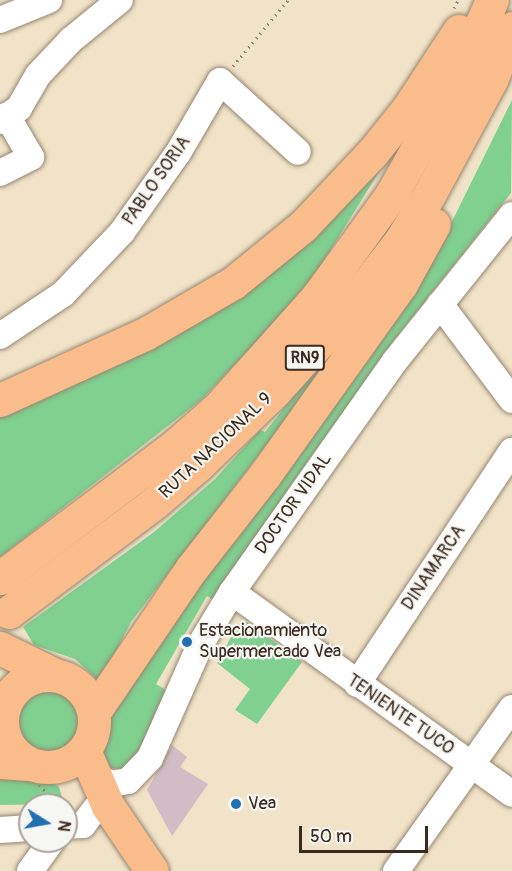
<!DOCTYPE html>
<html>
<head>
<meta charset="utf-8">
<style>
  body { margin:0 }
  #map { position:relative; width:512px; height:871px; overflow:hidden; background:#f0e3c7; font-family:Pangolin,sans-serif }
  div>[style] { position:absolute }
  .industrial>* { inset:0; background:#d2bdc6 }
  .green>* { inset:0; background:#80d090 }
  .round { border-radius:50% }
  .path>* { height:3px; margin-top:-1.5px; transform-origin:0; background:repeating-linear-gradient(90deg,#968672 0 1.5px,transparent 0 6px) }
  .roads { filter:drop-shadow(0 0 2px #968672) drop-shadow(0 0 2px #968672) }
  .minor>* { height:26px; margin:-13px; padding:0 13px; transform-origin:13px; border-radius:13px; background:#fff }
  .major>* { height:33px; margin:-16.5px; padding:0 16.5px; transform-origin:16.5px; border-radius:16.5px; background:#f9bc8a }
  .major>.ring { margin:-16.5px; padding:0; box-sizing:content-box; background:none; border:33px solid #f9bc8a; border-radius:50% }
  .highway>* { height:33px; margin:-16.5px; padding:0 16.5px; transform-origin:16.5px; border-radius:16.5px; background:#f9bc8a }
  .dots>* { width:16px; height:16px; translate:-50% -50%; box-sizing:border-box; border:3px solid #f6f6f2; border-radius:50% }
  span { translate:-50% -50%; white-space:nowrap; text-align:center; line-height:1.15; -webkit-text-stroke:4.5px #f6f6f2; paint-order:stroke }
  .shield-label span { padding:2px 4px; background:#f6f6f2; border:2px solid; border-radius:4px; -webkit-text-stroke-width:0 }
  .shield-label { font-size:16px; color:#3b2a1e; font-weight:700 }
  .street-label { font-size:18px; color:#3b2a1e }
  .poi-label { font-size:18px; color:#3b2a1e }
  .left { translate:0 -50%; text-align:left }
  .north { position:absolute; left:18px; top:793px; width:60px; height:60px; box-sizing:border-box; background:#f6f6f2; border:2px solid #aba49d; border-radius:50%; rotate:101deg; font-size:16px; font-weight:700; line-height:24px; text-align:center; color:#3b2a1e }
  .north::after { content:''; display:block; margin:auto; width:21px; height:27px; background:#1f6fb2; clip-path:polygon(50% 0,100% 100%,50% 72%,0 100%) }
  .scale { position:absolute; left:299px; top:826px; width:129px; height:27px; box-sizing:border-box; border:3px solid #3b2a1e; border-top:0; padding-left:8px; font-size:18px; line-height:21px; white-space:nowrap; color:#3b2a1e; -webkit-text-stroke:4px #f6f6f2; paint-order:stroke }
</style>
</head>
<body>
<div id="map">
  <div class="industrial">
    <div style="clip-path:polygon(172px 745px,187px 757px,180px 767px,208px 784px,172px 836px,147px 790px)"></div>
  </div>
  <div class="green">
    <div style="clip-path:polygon(512px 100px,511px 193px,395px 339px,215px 601px,207px 596px,156px 684px,169px 692px,136px 755px,126px 770px,111px 768px,102px 755px,113px 705px,191px 591px,212px 570px,427px 272px)"></div>
    <div style="clip-path:polygon(404px 132px,318px 270px,269px 329px,201px 400px,0 557px,0 410px,154px 339px)"></div>
    <div style="clip-path:polygon(374px 294px,274px 435px,131px 622px,100px 682px,75px 659px,34px 645px,23px 627px,154px 532px,215px 479px,260px 430px,265px 432px)"></div>
    <div style="clip-path:polygon(247px 622px,302px 662px,257px 724px,235px 710px,250px 689px,217px 663px,238px 624px)"></div>
    <div class="round" style="left:14px;top:685px;width:68px;height:68px"></div>
    <div style="clip-path:polygon(0 773px,50px 781px,59px 787px,64px 804px,0 805px)"></div>
  </div>
  <div class="path">
    <div style="left:454px;top:8px;width:9px;rotate:-63deg"></div>
    <div style="left:233px;top:66px;width:86px;rotate:-50.2deg"></div>
    <div style="left:39px;top:785px;width:29px;rotate:44deg"></div>
  </div>
  <div class="roads">
    <div class="minor">
      <div style="left:0;top:20px;width:53px;rotate:-22.2deg"></div>
      <div style="left:0;top:121px;width:23px;rotate:-34deg"></div>
      <div style="left:19px;top:108px;width:38px;rotate:-60deg"></div>
      <div style="left:38px;top:75px;width:48px;rotate:-46.7deg"></div>
      <div style="left:71px;top:40px;width:63px;rotate:-39.2deg"></div>
      <div style="left:0;top:173px;width:35px;rotate:-27deg"></div>
      <div style="left:31px;top:157px;width:48px;rotate:-120.3deg"></div>
      <div style="left:440px;top:304px;width:120px;rotate:53.1deg"></div>
      <div style="left:0;top:336px;width:76px;rotate:-33.7deg"></div>
      <div style="left:63px;top:294px;width:86px;rotate:-46.4deg"></div>
      <div style="left:122px;top:232px;width:97px;rotate:-54.7deg"></div>
      <div style="left:178px;top:153px;width:83px;rotate:-59.7deg"></div>
      <div style="left:220px;top:81px;width:105px;rotate:42.3deg"></div>
      <div style="left:232px;top:592px;width:345px;rotate:35.8deg"></div>
      <div style="left:357px;top:684px;width:280px;rotate:-56.4deg"></div>
      <div style="left:92px;top:775px;width:21px;rotate:25deg"></div>
      <div style="left:111px;top:784px;width:17px;rotate:-10deg"></div>
      <div style="left:128px;top:781px;width:32px;rotate:-46deg"></div>
      <div style="left:150px;top:758px;width:124px;rotate:-66.1deg"></div>
      <div style="left:200px;top:645px;width:62px;rotate:-58.9deg"></div>
      <div style="left:232px;top:592px;width:283px;rotate:-54.8deg"></div>
      <div style="left:395px;top:361px;width:187px;rotate:-51.3deg"></div>
      <div style="left:66px;top:826px;width:17px;rotate:-3deg"></div>
      <div style="left:83px;top:825px;width:20px;rotate:-53deg"></div>
      <div style="left:0;top:830px;width:30px;rotate:-4deg"></div>
      <div style="left:30px;top:871px;width:37px;rotate:-54deg"></div>
      <div style="left:396px;top:871px;width:200px;rotate:-54.6deg"></div>
    </div>
    <div class="major">
      <div style="left:0;top:648px;width:61px;rotate:26.1deg"></div>
      <div class="ring" style="left:2px;top:675px;width:59px;height:59px"></div>
      <div style="left:84px;top:750px;width:61px;rotate:66.8deg"></div>
      <div style="left:108px;top:806px;width:78px;rotate:55.9deg"></div>
    </div>
    <div class="highway">
      <div style="left:0;top:400px;width:159px;rotate:-24.5deg"></div>
      <div style="left:145px;top:334px;width:102px;rotate:-30.1deg"></div>
      <div style="left:233px;top:283px;width:49px;rotate:-39.2deg"></div>
      <div style="left:271px;top:252px;width:41px;rotate:-39.1deg"></div>
      <div style="left:303px;top:226px;width:102px;rotate:-46.6deg"></div>
      <div style="left:373px;top:152px;width:58px;rotate:-51.3deg"></div>
      <div style="left:409px;top:107px;width:91px;rotate:-56.7deg"></div>
      <div style="left:0;top:578px;width:222px;rotate:-37.1deg"></div>
      <div style="left:177px;top:444px;width:55px;rotate:-41.3deg"></div>
      <div style="left:218px;top:408px;width:150px;rotate:-48.2deg"></div>
      <div style="left:318px;top:296px;width:125px;rotate:-54.1deg"></div>
      <div style="left:391px;top:195px;width:137px;rotate:-60.6deg"></div>
      <div style="left:458px;top:76px;width:83px;rotate:-65.9deg"></div>
      <div style="left:9px;top:612px;width:180px;rotate:-36.9deg"></div>
      <div style="left:153px;top:504px;width:60px;rotate:-40.9deg"></div>
      <div style="left:198px;top:465px;width:107px;rotate:-43.9deg"></div>
      <div style="left:275px;top:391px;width:97px;rotate:-47.9deg"></div>
      <div style="left:340px;top:319px;width:100px;rotate:-52.3deg"></div>
      <div style="left:401px;top:240px;width:53px;rotate:-58.1deg"></div>
      <div style="left:429px;top:195px;width:131px;rotate:-61.7deg"></div>
      <div style="left:491px;top:80px;width:56px;rotate:-68deg"></div>
      <div style="left:94px;top:712px;width:174px;rotate:-55.8deg"></div>
      <div style="left:192px;top:568px;width:117px;rotate:-52deg"></div>
      <div style="left:264px;top:476px;width:236px;rotate:-54.5deg"></div>
      <div style="left:401px;top:284px;width:68px;rotate:-61.2deg"></div>
      <div style="left:0;top:762px;width:29px;rotate:4deg"></div>
    </div>
  </div>
  <div class="dots">
    <div style="left:187px;top:642px;background:#1f6fb2"></div>
    <div style="left:236px;top:804px;background:#1f6fb2"></div>
  </div>
  <div class="shield-label">
    <span style="left:305px;top:358px">RN9</span>
  </div>
  <div class="street-label">
    <span style="left:157px;top:181px;rotate:-55deg">PABLO SORIA</span>
    <span style="left:216px;top:446px;rotate:-43deg">RUTA NACIONAL 9</span>
    <span style="left:294px;top:504px;rotate:-55deg">DOCTOR VIDAL</span>
    <span style="left:434px;top:568px;rotate:-56deg">DINAMARCA</span>
    <span style="left:400px;top:715px;rotate:35deg">TENIENTE TUCO</span>
  </div>
  <div class="poi-label">
    <span class="left" style="left:199px;top:642px">Estacionamiento<br>Supermercado Vea</span>
    <span class="left" style="left:248px;top:804px">Vea</span>
  </div>
  <div class="north">N</div>
  <div class="scale">50 m</div>
</div>
</body>
</html>
